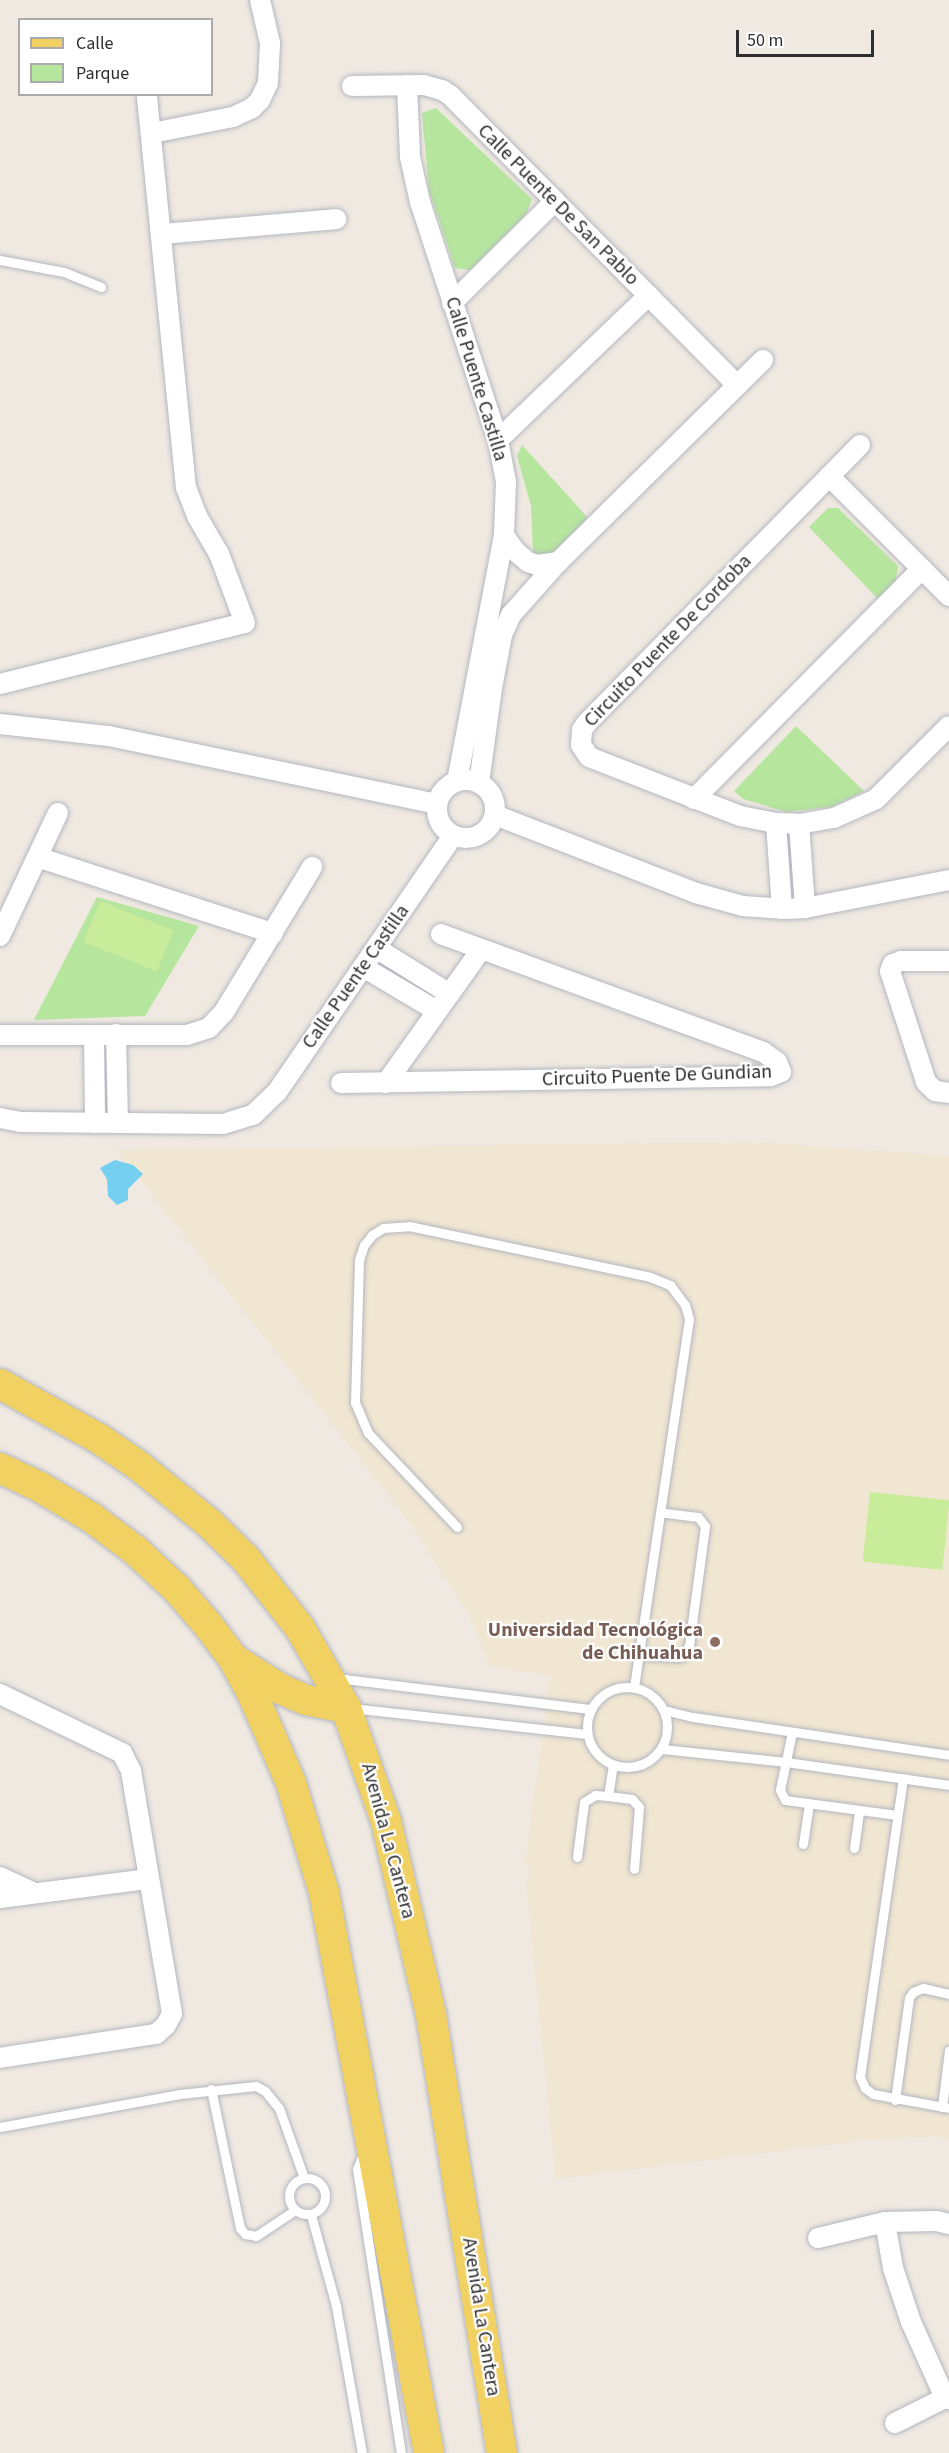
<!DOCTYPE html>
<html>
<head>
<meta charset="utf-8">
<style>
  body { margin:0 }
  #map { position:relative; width:949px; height:2453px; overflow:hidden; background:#efe9e1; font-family:"Source Sans 3",sans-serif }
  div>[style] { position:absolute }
  .education>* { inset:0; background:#f0e6d1 }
  .green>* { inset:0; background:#b6e59e }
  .pitch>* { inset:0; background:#c9ec9a; transform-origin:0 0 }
  .water>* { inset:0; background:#75cff0 }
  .roads { filter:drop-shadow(0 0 2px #b4b7c1) drop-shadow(0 0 2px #b4b7c1) }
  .lane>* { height:9px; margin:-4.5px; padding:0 4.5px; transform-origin:4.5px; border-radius:4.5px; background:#fff }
  .lane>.ring { margin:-4.5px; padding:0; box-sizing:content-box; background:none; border:9px solid #fff; border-radius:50% }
  .street>* { height:20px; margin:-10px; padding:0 10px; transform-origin:10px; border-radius:10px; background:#fff }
  .street>.ring { margin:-10px; padding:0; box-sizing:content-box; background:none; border:20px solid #fff; border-radius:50% }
  .primary>* { height:30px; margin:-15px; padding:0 15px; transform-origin:15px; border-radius:15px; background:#f2d163 }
  .dots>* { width:16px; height:16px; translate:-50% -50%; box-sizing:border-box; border:3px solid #fff; border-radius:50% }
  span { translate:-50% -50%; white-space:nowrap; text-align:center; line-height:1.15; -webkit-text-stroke:4.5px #fff; paint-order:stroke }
  .street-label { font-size:20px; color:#2e2e2e }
  .education-label { font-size:20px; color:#785e54; font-weight:700 }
  .right { translate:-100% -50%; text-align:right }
  .legend { position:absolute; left:18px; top:18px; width:195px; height:78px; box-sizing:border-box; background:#fff; border:2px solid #ababab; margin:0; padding:8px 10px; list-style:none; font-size:18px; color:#2e2e2e }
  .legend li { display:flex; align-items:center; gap:12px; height:30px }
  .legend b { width:30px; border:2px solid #ababab }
  .scale { position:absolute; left:736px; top:30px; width:138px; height:27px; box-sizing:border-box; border:3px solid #2e2e2e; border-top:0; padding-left:8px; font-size:18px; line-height:21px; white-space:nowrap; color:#2e2e2e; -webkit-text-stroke:4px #fff; paint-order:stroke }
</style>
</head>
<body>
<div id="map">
  <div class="education">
    <div style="clip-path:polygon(751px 1142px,949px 1156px,949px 2141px,937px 2136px,860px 2141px,556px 2179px,526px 1879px,530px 1878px,529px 1866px,525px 1864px,551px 1676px,490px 1666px,471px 1618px,409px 1521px,117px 1150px)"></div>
  </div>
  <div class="green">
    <div style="clip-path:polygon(436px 108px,532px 199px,527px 213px,470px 270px,455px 268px,429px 190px,422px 113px)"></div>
    <div style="clip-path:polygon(522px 445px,588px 518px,553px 556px,533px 553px,531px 506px,517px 456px)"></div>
    <div style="clip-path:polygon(828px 508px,838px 508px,898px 566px,896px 580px,878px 599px,809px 527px)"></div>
    <div style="clip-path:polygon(796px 726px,864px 791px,831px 807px,786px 812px,743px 799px,734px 791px)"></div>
    <div style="clip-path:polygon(97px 897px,199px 926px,145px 1016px,34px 1020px)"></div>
  </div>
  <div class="pitch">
    <div style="left:100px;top:901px;width:79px;height:44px;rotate:22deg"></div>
    <div style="left:870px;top:1492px;width:80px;height:70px;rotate:6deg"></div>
  </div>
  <div class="water">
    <div style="clip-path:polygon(115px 1160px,133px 1165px,143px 1174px,128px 1189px,128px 1200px,117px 1205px,108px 1196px,107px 1179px,100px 1168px)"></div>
  </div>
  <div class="roads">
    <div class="lane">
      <div style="left:0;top:260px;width:65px;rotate:10.6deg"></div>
      <div style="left:64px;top:272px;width:40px;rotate:22deg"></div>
      <div style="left:457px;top:1527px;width:129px;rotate:-133.4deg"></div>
      <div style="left:368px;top:1433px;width:33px;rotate:-113deg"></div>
      <div style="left:355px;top:1403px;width:143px;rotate:-88.4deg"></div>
      <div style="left:359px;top:1260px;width:16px;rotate:-72deg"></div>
      <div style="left:364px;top:1245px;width:13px;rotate:-51deg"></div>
      <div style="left:372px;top:1235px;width:13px;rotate:-32deg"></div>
      <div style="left:383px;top:1228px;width:26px;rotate:-4deg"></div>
      <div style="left:409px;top:1226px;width:246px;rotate:11.9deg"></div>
      <div style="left:650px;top:1277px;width:22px;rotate:22deg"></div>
      <div style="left:670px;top:1285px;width:25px;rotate:53deg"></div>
      <div style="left:685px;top:1305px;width:15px;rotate:74deg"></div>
      <div style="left:689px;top:1319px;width:372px;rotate:98.5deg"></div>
      <div style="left:639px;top:1655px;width:42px;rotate:2.7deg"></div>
      <div style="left:681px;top:1657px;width:14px;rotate:-54deg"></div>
      <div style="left:689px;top:1646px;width:121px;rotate:-82.4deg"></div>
      <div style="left:705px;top:1526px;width:11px;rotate:-128deg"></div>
      <div style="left:698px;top:1517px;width:38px;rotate:-173deg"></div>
      <div style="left:337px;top:1678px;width:256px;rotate:7deg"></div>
      <div class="ring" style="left:587px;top:1687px;width:71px;height:71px"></div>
      <div style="left:351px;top:1708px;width:237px;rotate:6.3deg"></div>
      <div style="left:664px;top:1710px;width:30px;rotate:14deg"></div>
      <div style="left:693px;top:1717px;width:259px;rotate:8.4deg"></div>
      <div style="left:792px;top:1732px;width:59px;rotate:101.7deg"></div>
      <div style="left:780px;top:1790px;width:11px;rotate:63deg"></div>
      <div style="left:785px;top:1800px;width:113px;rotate:7.6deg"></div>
      <div style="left:662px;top:1749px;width:125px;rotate:6deg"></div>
      <div style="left:786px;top:1762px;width:165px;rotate:8deg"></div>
      <div style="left:903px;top:1778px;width:302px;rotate:98.2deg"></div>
      <div style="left:860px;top:2077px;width:12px;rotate:66deg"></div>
      <div style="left:865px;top:2088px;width:10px;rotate:37deg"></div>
      <div style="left:873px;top:2094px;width:77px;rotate:10.4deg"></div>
      <div style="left:608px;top:1796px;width:24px;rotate:7deg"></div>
      <div style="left:632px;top:1799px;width:11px;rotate:49deg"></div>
      <div style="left:639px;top:1807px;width:62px;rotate:94.6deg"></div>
      <div style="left:803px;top:1844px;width:40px;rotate:-81.5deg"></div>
      <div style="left:854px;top:1848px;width:37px;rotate:-82deg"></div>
      <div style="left:577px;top:1857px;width:55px;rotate:-82.7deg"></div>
      <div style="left:584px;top:1802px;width:13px;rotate:-32deg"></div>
      <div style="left:595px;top:1795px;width:13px;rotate:4deg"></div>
      <div style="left:608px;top:1796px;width:31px;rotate:-81deg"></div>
      <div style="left:211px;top:2089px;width:142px;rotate:78.2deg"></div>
      <div style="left:240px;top:2228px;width:8px;rotate:50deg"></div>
      <div style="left:245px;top:2234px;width:11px;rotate:10deg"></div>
      <div style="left:256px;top:2236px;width:47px;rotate:-33.7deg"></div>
      <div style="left:895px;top:2100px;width:103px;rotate:-82.2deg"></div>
      <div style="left:909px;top:1998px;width:7px;rotate:-56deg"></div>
      <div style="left:913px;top:1992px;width:11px;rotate:-22deg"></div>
      <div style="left:923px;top:1988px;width:27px;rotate:13deg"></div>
      <div style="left:942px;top:2107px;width:57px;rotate:-83deg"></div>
      <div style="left:0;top:2127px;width:183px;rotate:-10.4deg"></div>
      <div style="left:180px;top:2094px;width:76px;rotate:-6deg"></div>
      <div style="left:256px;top:2086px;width:10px;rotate:29deg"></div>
      <div style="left:265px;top:2091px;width:22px;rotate:51deg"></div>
      <div style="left:279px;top:2108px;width:74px;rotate:70.3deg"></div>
      <div style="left:364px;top:2152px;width:18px;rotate:112deg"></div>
      <div style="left:357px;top:2169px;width:287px;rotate:81.2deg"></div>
      <div class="ring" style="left:289px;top:2178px;width:27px;height:27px"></div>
      <div style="left:311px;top:2215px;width:94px;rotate:74.6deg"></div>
      <div style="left:336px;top:2306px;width:149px;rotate:80deg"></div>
    </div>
    <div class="street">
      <div style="left:407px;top:85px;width:72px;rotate:87.6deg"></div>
      <div style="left:410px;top:157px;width:46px;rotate:77.5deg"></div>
      <div style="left:420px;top:202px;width:250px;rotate:71.9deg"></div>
      <div style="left:498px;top:440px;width:43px;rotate:79.2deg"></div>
      <div style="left:506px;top:482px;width:53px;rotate:92.2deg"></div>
      <div style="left:504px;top:535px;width:251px;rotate:100.8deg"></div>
      <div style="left:352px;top:86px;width:72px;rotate:-0.8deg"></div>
      <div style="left:424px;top:85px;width:19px;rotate:16deg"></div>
      <div style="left:442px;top:90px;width:9px;rotate:32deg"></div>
      <div style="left:450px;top:95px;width:408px;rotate:45.3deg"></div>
      <div style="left:152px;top:133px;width:83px;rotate:-11.2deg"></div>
      <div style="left:233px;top:117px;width:21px;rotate:-25deg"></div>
      <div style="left:252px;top:108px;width:11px;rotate:-45deg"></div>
      <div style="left:260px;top:100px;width:19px;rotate:-65deg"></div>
      <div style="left:268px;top:83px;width:40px;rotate:-87.1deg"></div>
      <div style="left:270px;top:43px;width:44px;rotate:-103.1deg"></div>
      <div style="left:162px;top:234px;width:175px;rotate:-4.9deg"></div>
      <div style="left:452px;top:303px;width:145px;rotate:-44.7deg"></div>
      <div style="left:498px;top:440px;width:209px;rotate:-43.8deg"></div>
      <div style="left:860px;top:445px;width:391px;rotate:134.5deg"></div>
      <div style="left:586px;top:724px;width:7px;rotate:124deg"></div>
      <div style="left:582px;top:730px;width:15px;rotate:94deg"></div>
      <div style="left:581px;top:745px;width:14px;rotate:56deg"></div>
      <div style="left:589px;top:757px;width:162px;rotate:21.3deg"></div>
      <div style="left:740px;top:816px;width:37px;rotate:11deg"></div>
      <div style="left:776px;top:823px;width:23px;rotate:2deg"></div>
      <div style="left:799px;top:824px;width:36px;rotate:-10deg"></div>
      <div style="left:834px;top:818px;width:46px;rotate:-24.3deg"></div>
      <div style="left:876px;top:799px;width:103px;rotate:-45deg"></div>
      <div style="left:829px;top:476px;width:170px;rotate:45deg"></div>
      <div style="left:504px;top:535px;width:18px;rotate:56deg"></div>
      <div style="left:514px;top:550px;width:18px;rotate:41deg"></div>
      <div style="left:528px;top:562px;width:9px;rotate:18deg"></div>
      <div style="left:537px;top:565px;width:21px;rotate:-8deg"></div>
      <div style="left:0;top:684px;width:252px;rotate:-14deg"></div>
      <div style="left:245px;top:623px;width:74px;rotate:-110.6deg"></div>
      <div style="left:219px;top:554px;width:44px;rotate:-120.1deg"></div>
      <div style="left:197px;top:516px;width:30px;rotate:-111deg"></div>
      <div style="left:186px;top:488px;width:396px;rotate:-95.7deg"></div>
      <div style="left:0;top:724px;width:110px;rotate:6.3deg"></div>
      <div style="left:109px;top:736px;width:335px;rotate:11.7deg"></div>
      <div class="ring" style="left:437px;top:780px;width:38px;height:38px"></div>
      <div style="left:479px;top:783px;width:96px;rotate:-82.2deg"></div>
      <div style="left:492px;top:688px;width:54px;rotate:-79.3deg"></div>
      <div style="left:502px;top:635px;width:22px;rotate:-66deg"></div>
      <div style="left:511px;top:615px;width:71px;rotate:-48.4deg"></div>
      <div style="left:558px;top:562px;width:288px;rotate:-44.6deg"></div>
      <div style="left:694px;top:799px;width:324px;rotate:-45.3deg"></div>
      <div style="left:495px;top:815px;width:216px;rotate:21.2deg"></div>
      <div style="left:696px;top:893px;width:49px;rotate:15.5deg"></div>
      <div style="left:743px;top:906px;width:39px;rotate:4deg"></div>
      <div style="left:782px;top:909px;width:23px;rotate:-2deg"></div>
      <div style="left:805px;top:908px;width:147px;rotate:-11deg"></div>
      <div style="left:776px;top:823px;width:86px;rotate:86deg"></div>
      <div style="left:799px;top:824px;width:84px;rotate:85.9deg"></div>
      <div style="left:37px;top:857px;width:248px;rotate:17.9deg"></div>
      <div style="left:0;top:936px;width:136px;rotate:-64.8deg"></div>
      <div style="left:376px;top:948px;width:87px;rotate:31.9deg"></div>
      <div style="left:949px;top:961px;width:48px;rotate:180deg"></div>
      <div style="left:901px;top:961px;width:9px;rotate:159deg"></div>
      <div style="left:893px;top:964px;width:8px;rotate:113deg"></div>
      <div style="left:890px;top:971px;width:117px;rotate:72deg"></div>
      <div style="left:926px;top:1082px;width:13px;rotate:45deg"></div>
      <div style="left:935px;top:1091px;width:14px;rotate:8deg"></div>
      <div style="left:363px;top:967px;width:86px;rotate:30.7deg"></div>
      <div style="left:116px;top:1034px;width:89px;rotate:88.7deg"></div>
      <div style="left:0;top:1035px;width:187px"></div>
      <div style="left:187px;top:1035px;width:23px;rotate:-18deg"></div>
      <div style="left:209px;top:1028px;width:22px;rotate:-47deg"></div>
      <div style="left:224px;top:1012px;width:170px;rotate:-58.7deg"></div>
      <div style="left:94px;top:1035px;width:88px;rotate:89.3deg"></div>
      <div style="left:341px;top:1083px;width:430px;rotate:-0.9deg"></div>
      <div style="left:771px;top:1076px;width:11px;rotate:-22deg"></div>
      <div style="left:781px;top:1072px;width:11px;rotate:-112deg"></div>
      <div style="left:777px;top:1062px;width:17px;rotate:-144deg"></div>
      <div style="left:763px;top:1052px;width:343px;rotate:-159.9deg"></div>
      <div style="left:386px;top:1083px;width:163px;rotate:-54.5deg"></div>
      <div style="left:0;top:1118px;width:21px;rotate:11deg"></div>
      <div style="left:21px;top:1122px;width:202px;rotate:0.6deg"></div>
      <div style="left:223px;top:1124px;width:31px;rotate:-17deg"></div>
      <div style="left:253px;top:1115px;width:33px;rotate:-44deg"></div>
      <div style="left:277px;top:1092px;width:311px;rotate:-55.5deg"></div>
      <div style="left:0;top:1694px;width:136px;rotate:25.8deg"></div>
      <div style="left:122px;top:1753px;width:20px;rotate:63deg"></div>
      <div style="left:131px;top:1771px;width:246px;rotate:80.4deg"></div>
      <div style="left:172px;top:2014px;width:13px;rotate:119deg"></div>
      <div style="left:166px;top:2025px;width:13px;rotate:138deg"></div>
      <div style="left:156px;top:2034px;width:158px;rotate:171.3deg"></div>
      <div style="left:0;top:1877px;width:38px;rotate:25deg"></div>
      <div style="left:0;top:1898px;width:150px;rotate:-7.3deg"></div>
      <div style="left:949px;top:2224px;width:13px;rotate:-167deg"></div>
      <div style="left:936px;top:2221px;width:51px;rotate:178.9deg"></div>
      <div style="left:885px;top:2222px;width:47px;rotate:80.1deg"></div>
      <div style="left:893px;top:2268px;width:57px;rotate:71.6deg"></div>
      <div style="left:911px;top:2322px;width:83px;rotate:65.9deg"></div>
      <div style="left:945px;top:2398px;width:4px;rotate:14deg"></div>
      <div style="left:818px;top:2238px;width:69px;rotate:-13.4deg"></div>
      <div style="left:895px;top:2423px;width:56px;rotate:-26.6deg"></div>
    </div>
    <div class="primary">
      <div style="left:0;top:1384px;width:112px;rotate:28.9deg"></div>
      <div style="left:98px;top:1438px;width:50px;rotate:34.3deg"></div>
      <div style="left:139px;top:1466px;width:92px;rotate:39.2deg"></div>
      <div style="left:210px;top:1524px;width:49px;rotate:44.2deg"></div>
      <div style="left:245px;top:1558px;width:89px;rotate:51.8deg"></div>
      <div style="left:300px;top:1628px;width:92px;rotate:60.1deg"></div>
      <div style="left:346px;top:1708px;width:120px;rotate:70.5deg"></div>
      <div style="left:386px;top:1821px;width:199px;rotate:76.9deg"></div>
      <div style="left:431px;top:2015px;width:444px;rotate:80.8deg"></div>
      <div style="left:0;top:1468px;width:44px;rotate:25.4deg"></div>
      <div style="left:40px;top:1487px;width:61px;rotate:30.8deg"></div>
      <div style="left:92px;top:1518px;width:54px;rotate:36.7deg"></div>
      <div style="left:135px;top:1550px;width:57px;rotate:42.9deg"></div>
      <div style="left:177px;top:1589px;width:48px;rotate:49.3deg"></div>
      <div style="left:208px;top:1625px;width:41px;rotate:52.9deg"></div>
      <div style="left:233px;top:1658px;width:42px;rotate:61.6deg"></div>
      <div style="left:253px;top:1695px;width:96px;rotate:66.6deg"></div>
      <div style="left:291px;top:1783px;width:114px;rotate:73.2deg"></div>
      <div style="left:324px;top:1892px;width:571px;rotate:79.4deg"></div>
      <div style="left:238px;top:1662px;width:51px;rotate:32.1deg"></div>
      <div style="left:281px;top:1689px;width:27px;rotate:24deg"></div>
      <div style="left:306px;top:1700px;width:41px;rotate:11.3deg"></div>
    </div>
  </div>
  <div class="dots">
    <div style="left:715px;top:1642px;background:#8d6e63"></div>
  </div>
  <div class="street-label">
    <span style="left:558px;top:205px;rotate:45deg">Calle Puente De San Pablo</span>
    <span style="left:476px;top:379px;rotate:73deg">Calle Puente Castilla</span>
    <span style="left:668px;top:641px;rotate:-46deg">Circuito Puente De Cordoba</span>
    <span style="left:356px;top:977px;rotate:-55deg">Calle Puente Castilla</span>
    <span style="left:657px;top:1076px;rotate:-2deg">Circuito Puente De Gundian</span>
    <span style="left:388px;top:1841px;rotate:75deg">Avenida La Cantera</span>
    <span style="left:481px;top:2317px;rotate:81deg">Avenida La Cantera</span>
  </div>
  <div class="education-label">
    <span class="right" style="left:703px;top:1642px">Universidad Tecnológica<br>de Chihuahua</span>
  </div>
  <ul class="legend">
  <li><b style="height:8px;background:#f2d163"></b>Calle</li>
  <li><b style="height:16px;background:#b6e59e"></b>Parque</li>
  </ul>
  <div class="scale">50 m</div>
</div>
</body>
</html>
